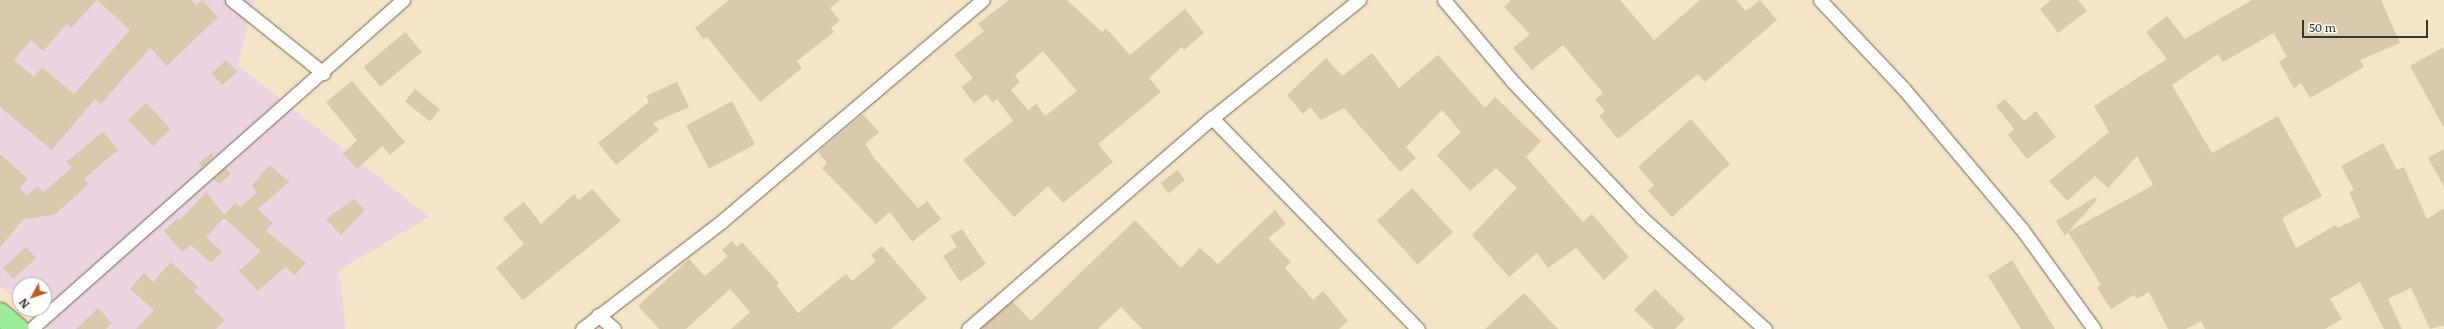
<!DOCTYPE html>
<html>
<head>
<meta charset="utf-8">
<style>
  body { margin:0 }
  #map { position:relative; width:2444px; height:329px; overflow:hidden; background:#f4e5c9; font-family:Literata,serif }
  div>[style] { position:absolute }
  .commercial>* { inset:0; background:#ecd5e1 }
  .building>* { inset:0; background:#d9caae; transform-origin:0 0 }
  .roads { filter:drop-shadow(0 0 1px #72654c) drop-shadow(0 0 1px #72654c) }
  .street>* { height:13px; margin:-6.5px; padding:0 6.5px; transform-origin:6.5px; border-radius:6.5px; background:#fff }
  .highway>* { height:22px; margin:-11px; padding:0 11px; transform-origin:11px; border-radius:11px; background:#9beb9a }
  span { translate:-50% -50%; white-space:nowrap; text-align:center; line-height:1.15; -webkit-text-stroke:3.5px #fff; paint-order:stroke }
  .north { position:absolute; left:12px; top:277px; width:40px; height:40px; box-sizing:border-box; background:#fff; border:1px solid #b1afaa; border-radius:50%; rotate:230deg; font-size:11px; font-weight:700; line-height:16px; text-align:center; color:#3b362a }
  .north::after { content:''; display:block; margin:auto; width:14px; height:18px; background:#bf5d1f; clip-path:polygon(50% 0,100% 100%,50% 72%,0 100%) }
  .scale { position:absolute; left:2302px; top:20px; width:126px; height:18px; box-sizing:border-box; border:2px solid #3b362a; border-top:0; padding-left:5px; font-size:12px; line-height:14px; white-space:nowrap; color:#3b362a; -webkit-text-stroke:3px #fff; paint-order:stroke }
</style>
</head>
<body>
<div id="map">
  <div class="commercial">
    <div style="clip-path:polygon(0 0,254px 0,238px 65px,429px 217px,339px 270px,346px 329px,49px 329px,26px 309px,44px 309px,44px 285px,20px 285px,20px 304px,0 286px)"></div>
  </div>
  <div class="building">
    <div style="clip-path:polygon(0 0,97px 0,71px 28px,67px 24px,43px 51px,31px 40px,14px 60px,34px 77px,42px 67px,74px 94px,130px 30px,97px 0,191px 0,196px 5px,202px 0,218px 17px,167px 66px,150px 48px,101px 104px,95px 99px,52px 150px,0 107px)"></div>
    <div style="clip-path:polygon(729px 0,840px 0,830px 8px,840px 21px,831px 28px,834px 32px,797px 61px,802px 68px,760px 102px,707px 37px,703px 39px,695px 28px)"></div>
    <div style="clip-path:polygon(evenodd,1009px 0,1067px 0,1102px 32px,1106px 28px,1130px 55px,1185px 9px,1204px 33px,1184px 50px,1182px 47px,1149px 78px,1161px 92px,1098px 144px,1113px 162px,1063px 203px,1048px 186px,1014px 217px,963px 160px,1013px 121px,997px 99px,993px 103px,986px 94px,974px 103px,961px 87px,973px 78px,954px 55px,984px 31px,978px 24px,1009px 0,1043px 51px,1077px 91px,1045px 116px,1036px 104px,1028px 110px,1011px 90px,1020px 82px,1015px 76px,1043px 51px)"></div>
    <div style="clip-path:polygon(1511px 0,1620px 0,1654px 40px,1700px 0,1736px 0,1746px 11px,1760px 0,1777px 20px,1705px 82px,1698px 74px,1618px 139px,1599px 116px,1605px 111px,1595px 100px,1603px 93px,1563px 45px,1532px 70px,1513px 48px,1530px 34px,1504px 7px)"></div>
    <div style="clip-path:polygon(2051px 0,2078px 0,2087px 11px,2058px 33px,2040px 9px)"></div>
    <div style="clip-path:polygon(2252px 0,2381px 0,2400px 43px,2360px 60px,2364px 67px,2310px 98px,2301px 83px,2294px 88px,2279px 62px,2287px 57px,2274px 33px,2223px 62px,2218px 54px,2172px 85px,2212px 153px,2278px 116px,2322px 196px,2282px 218px,2296px 248px,2336px 225px,2338px 228px,2360px 217px,2349px 192px,2354px 190px,2341px 166px,2383px 143px,2397px 170px,2404px 167px,2427px 219px,2444px 208px,2444px 325px,2430px 329px,2411px 288px,2388px 299px,2402px 329px,2384px 329px,2360px 282px,2330px 299px,2342px 319px,2325px 329px,2205px 329px,2201px 321px,2186px 329px,2168px 329px,2149px 292px,2137px 299px,2134px 295px,2111px 309px,2097px 288px,2101px 285px,2068px 232px,2065px 236px,2056px 221px,2095px 197px,2097px 200px,2068px 232px,2153px 185px,2137px 156px,2108px 188px,2095px 176px,2067px 201px,2049px 181px,2109px 132px,2094px 106px,2167px 59px,2146px 32px,2167px 16px,2185px 39px)"></div>
    <div style="left:405px;top:32px;width:26px;height:54px;rotate:50deg"></div>
    <div style="clip-path:polygon(2444px 47px,2444px 128px,2410px 66px)"></div>
    <div style="clip-path:polygon(1372px 53px,1399px 88px,1438px 55px,1485px 108px,1495px 97px,1541px 141px,1526px 157px,1583px 222px,1592px 214px,1629px 257px,1604px 280px,1576px 248px,1548px 268px,1537px 253px,1509px 277px,1472px 235px,1517px 188px,1496px 168px,1470px 191px,1437px 155px,1461px 132px,1442px 110px,1406px 147px,1416px 158px,1400px 172px,1344px 108px,1321px 120px,1310px 107px,1303px 114px,1287px 95px,1326px 58px,1342px 76px)"></div>
    <div style="left:226px;top:60px;width:16px;height:20px;rotate:47deg"></div>
    <div style="clip-path:polygon(352px 81px,405px 142px,390px 155px,382px 146px,357px 169px,343px 154px,357px 140px,326px 102px)"></div>
    <div style="clip-path:polygon(677px 82px,689px 107px,653px 123px,659px 130px,616px 165px,598px 143px,649px 102px,646px 96px)"></div>
    <div style="left:415px;top:89px;width:32px;height:16px;rotate:39deg"></div>
    <div style="clip-path:polygon(2005px 99px,2024px 121px,2036px 111px,2056px 137px,2027px 159px,2008px 135px,2014px 129px,1996px 106px)"></div>
    <div style="left:732px;top:101px;width:49px;height:52px;rotate:62deg"></div>
    <div style="left:146px;top:103px;width:36px;height:25px;rotate:46deg"></div>
    <div style="clip-path:polygon(863px 114px,879px 132px,865px 144px,875px 159px,918px 208px,927px 201px,941px 219px,912px 242px,890px 212px,876px 224px,822px 168px,827px 163px,818px 152px)"></div>
    <div style="clip-path:polygon(1691px 119px,1730px 164px,1672px 217px,1648px 191px,1654px 185px,1638px 167px)"></div>
    <div style="clip-path:polygon(103px 132px,118px 150px,84px 179px,89px 184px,54px 215px,24px 219px,0 247px,0 154px,28px 179px,20px 188px,27px 195px,37px 187px,44px 192px,72px 167px,66px 162px)"></div>
    <div style="clip-path:polygon(2444px 149px,2444px 187px,2428px 158px)"></div>
    <div style="clip-path:polygon(211px 153px,214px 156px,202px 167px,199px 163px)"></div>
    <div style="clip-path:polygon(270px 165px,289px 182px,258px 209px,273px 223px,266px 231px,306px 263px,295px 275px,285px 267px,258px 291px,239px 271px,261px 251px,224px 218px,206px 237px,222px 252px,211px 263px,191px 245px,182px 252px,164px 231px,178px 218px,180px 220px,206px 192px,224px 215px,235px 203px,240px 207px,257px 193px,252px 185px)"></div>
    <div style="clip-path:polygon(225px 168px,231px 174px,219px 184px,213px 179px)"></div>
    <div style="left:1177px;top:170px;width:13px;height:21px;rotate:51deg"></div>
    <div style="left:1412px;top:188px;width:60px;height:48px;rotate:47deg"></div>
    <div style="clip-path:polygon(592px 189px,621px 221px,523px 300px,496px 268px,524px 244px,503px 218px,524px 202px,541px 224px,574px 194px,579px 200px)"></div>
    <div style="clip-path:polygon(354px 199px,365px 210px,341px 235px,326px 219px)"></div>
    <div style="clip-path:polygon(1275px 210px,1286px 224px,1268px 238px,1291px 262px,1285px 268px,1313px 300px,1323px 291px,1348px 321px,1339px 329px,1142px 329px,1121px 307px,1098px 329px,980px 329px,1012px 301px,1031px 321px,1135px 220px,1181px 268px,1200px 248px,1218px 264px)"></div>
    <div style="clip-path:polygon(962px 229px,986px 264px,960px 282px,943px 256px,957px 247px,950px 236px)"></div>
    <div style="clip-path:polygon(732px 241px,737px 247px,742px 242px,779px 283px,777px 286px,798px 313px,846px 274px,852px 281px,876px 261px,871px 255px,882px 246px,927px 298px,891px 329px,731px 329px,750px 312px,730px 289px,686px 329px,659px 329px,638px 306px,689px 259px,705px 276px,728px 256px,722px 250px)"></div>
    <div style="left:26px;top:247px;width:15px;height:31px;rotate:48deg"></div>
    <div style="clip-path:polygon(2012px 260px,2055px 329px,2021px 329px,1988px 276px)"></div>
    <div style="clip-path:polygon(171px 262px,198px 287px,194px 291px,225px 320px,216px 329px,136px 329px,154px 310px,130px 289px,144px 273px,153px 282px)"></div>
    <div style="clip-path:polygon(1655px 289px,1685px 319px,1675px 329px,1654px 329px,1634px 310px)"></div>
    <div style="clip-path:polygon(1524px 293px,1558px 329px,1485px 329px)"></div>
    <div style="clip-path:polygon(98px 308px,112px 323px,106px 329px,76px 329px)"></div>
  </div>
  <div class="roads">
    <div class="street">
      <div style="left:232px;top:0;width:117px;rotate:38.7deg"></div>
      <div style="left:1444px;top:0;width:109px;rotate:49.9deg"></div>
      <div style="left:1514px;top:83px;width:186px;rotate:46.5deg"></div>
      <div style="left:1642px;top:218px;width:166px;rotate:42.1deg"></div>
      <div style="left:1820px;top:0;width:121px;rotate:46.7deg"></div>
      <div style="left:1903px;top:88px;width:183px;rotate:49.9deg"></div>
      <div style="left:2021px;top:228px;width:125px;rotate:54.1deg"></div>
      <div style="left:1212px;top:118px;width:295px;rotate:45.7deg"></div>
      <div style="left:598px;top:315px;width:21px;rotate:41deg"></div>
      <div style="left:31px;top:329px;width:497px;rotate:-41.5deg"></div>
      <div style="left:582px;top:329px;width:177px;rotate:-37.6deg"></div>
      <div style="left:722px;top:221px;width:342px;rotate:-40.3deg"></div>
      <div style="left:968px;top:329px;width:323px;rotate:-40.9deg"></div>
      <div style="left:1212px;top:118px;width:189px;rotate:-38.8deg"></div>
    </div>
    <div class="highway">
      <div style="left:0;top:314px;width:23px;rotate:40deg"></div>
    </div>
  </div>
  <div class="north">N</div>
  <div class="scale">50 m</div>
</div>
</body>
</html>
